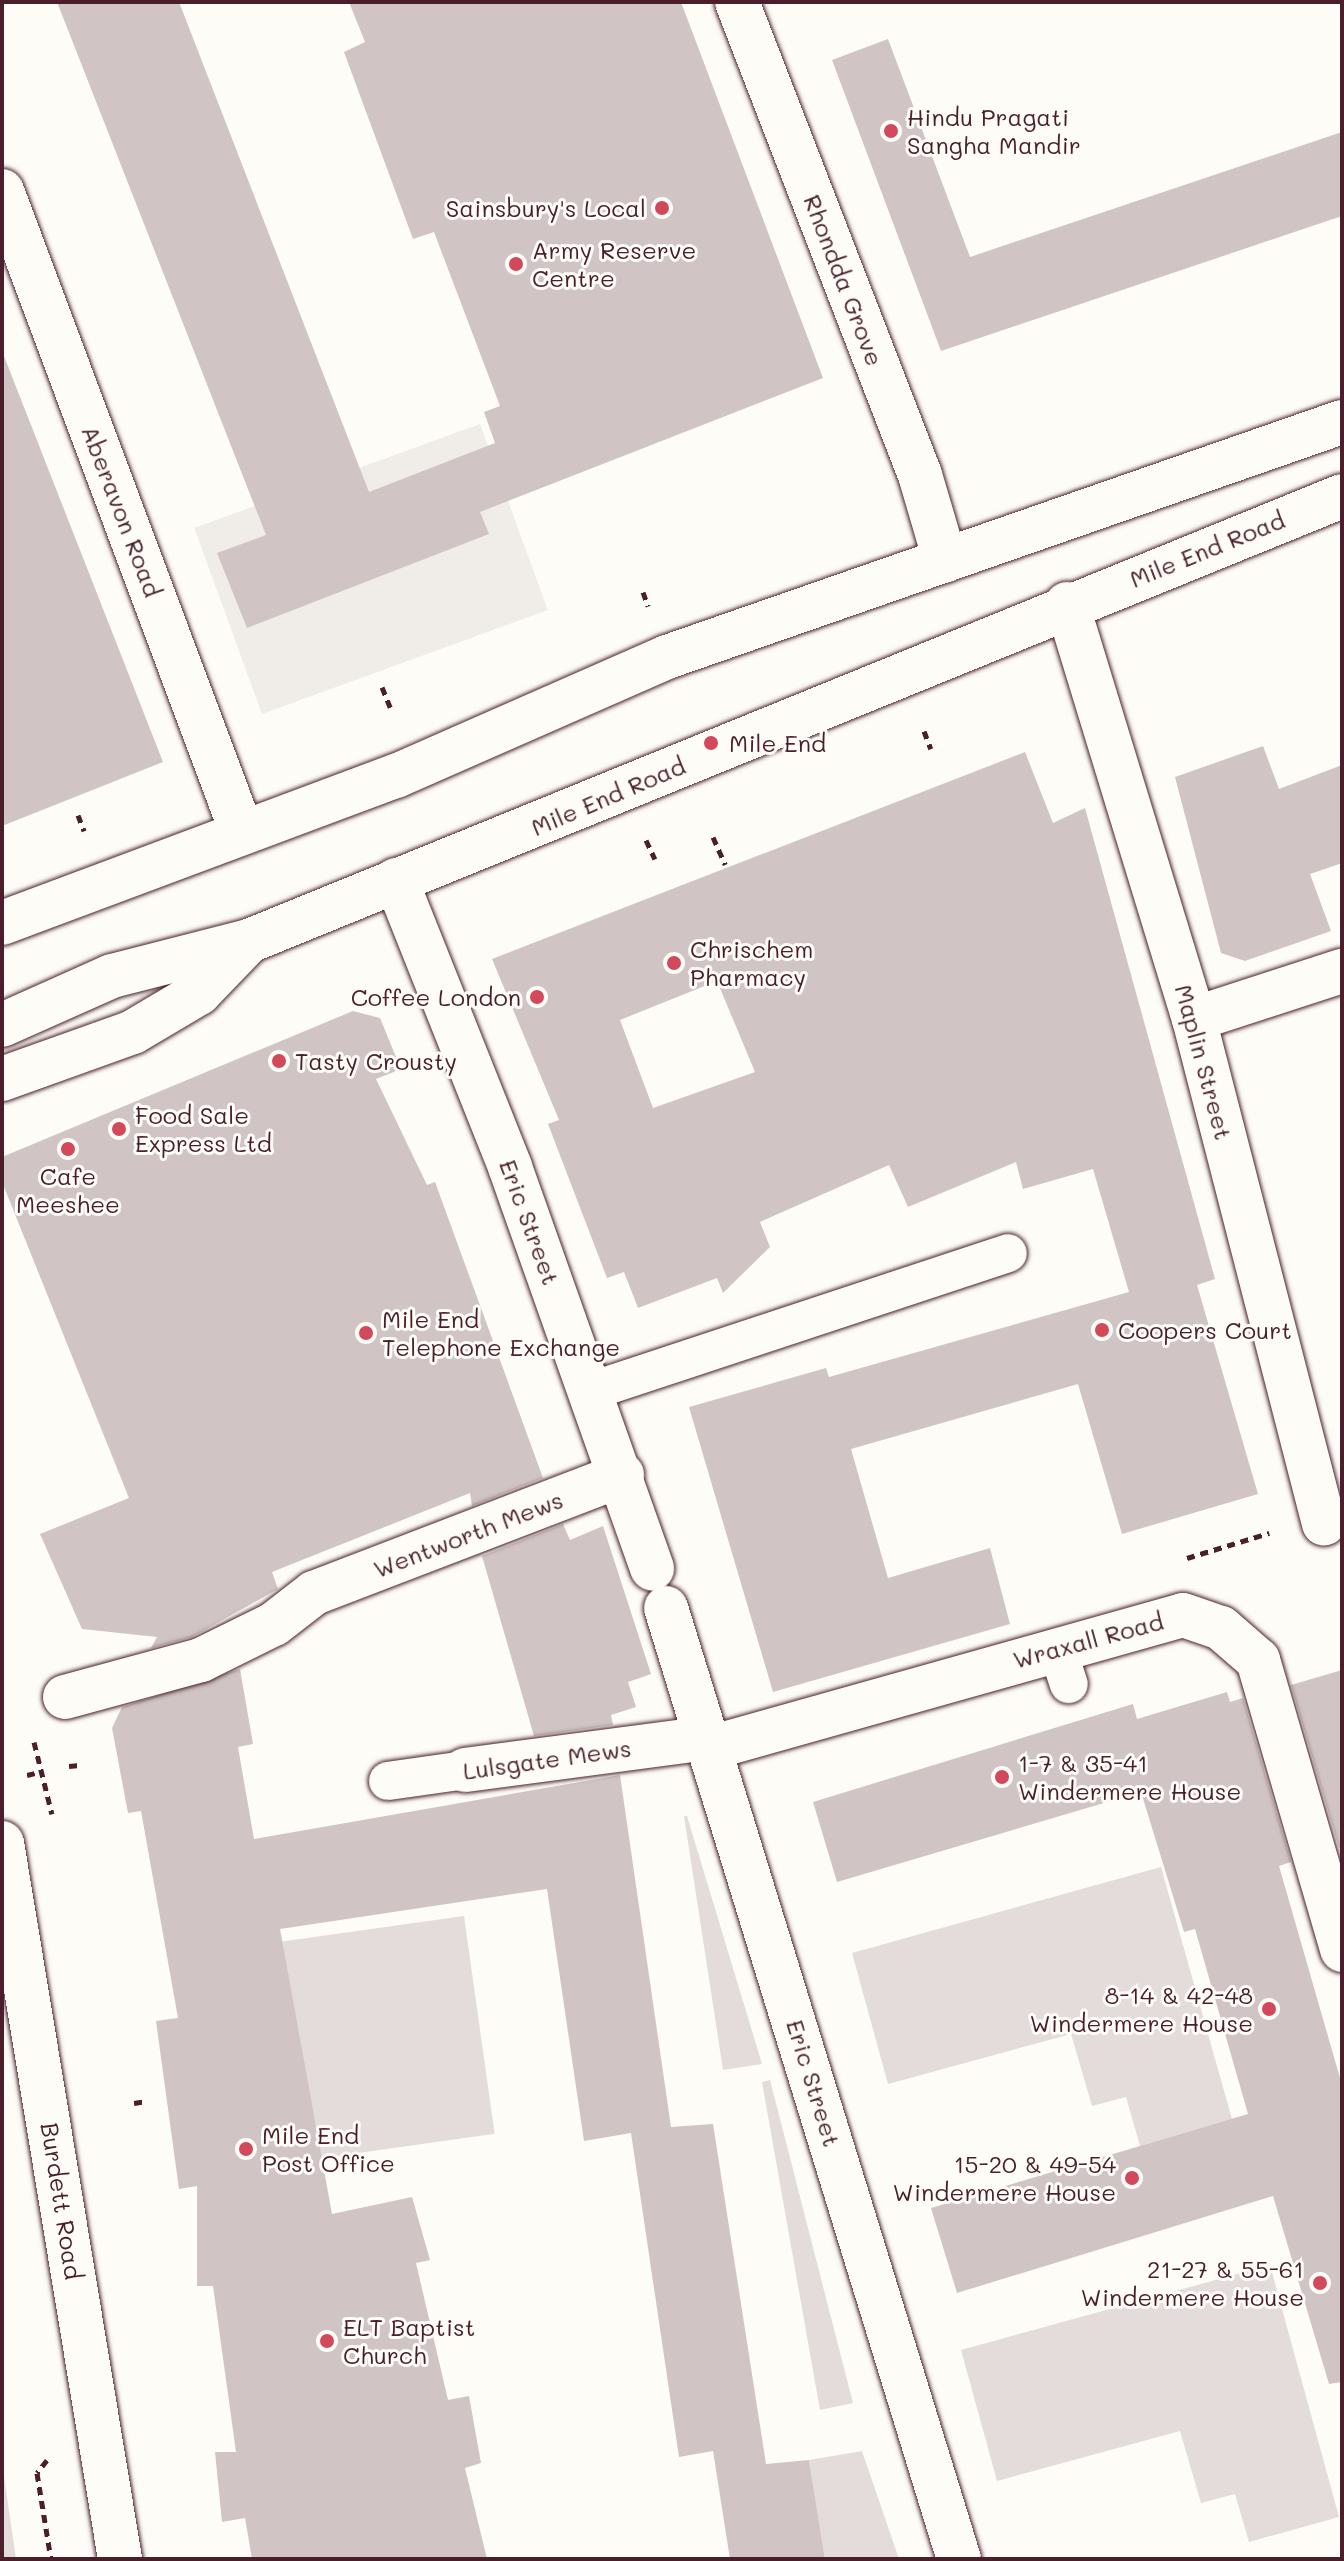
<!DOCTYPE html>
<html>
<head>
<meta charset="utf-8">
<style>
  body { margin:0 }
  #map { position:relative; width:1344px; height:2561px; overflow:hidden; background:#fdfcf7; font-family:Mali,sans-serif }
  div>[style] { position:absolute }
  .built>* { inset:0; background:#f0ece8; transform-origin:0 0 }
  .green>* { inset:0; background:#e3dcda; transform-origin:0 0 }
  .building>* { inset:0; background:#d0c5c4 }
  .path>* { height:5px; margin-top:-2.5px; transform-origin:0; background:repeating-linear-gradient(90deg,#4a1f2b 0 8px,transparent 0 14px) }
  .roads { filter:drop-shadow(0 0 2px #4a1f2b) drop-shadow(0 0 2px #4a1f2b) }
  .service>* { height:38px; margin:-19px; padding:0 19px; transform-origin:19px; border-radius:19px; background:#fdfcf7 }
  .pedestrian>* { height:44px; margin:-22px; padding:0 22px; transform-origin:22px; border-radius:22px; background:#fdfcf7 }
  .minor>* { height:44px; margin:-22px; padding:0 22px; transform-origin:22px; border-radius:22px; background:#fdfcf7 }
  .primary>* { height:44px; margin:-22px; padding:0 22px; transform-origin:22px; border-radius:22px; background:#fdfcf7 }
  .trunk>* { height:44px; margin:-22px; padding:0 22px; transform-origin:22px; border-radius:22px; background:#fdfcf7 }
  .dots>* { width:22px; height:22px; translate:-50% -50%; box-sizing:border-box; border:4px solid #fdfcf7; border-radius:50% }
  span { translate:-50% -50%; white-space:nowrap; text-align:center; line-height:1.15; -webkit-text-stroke:6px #fdfcf7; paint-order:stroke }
  .poi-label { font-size:24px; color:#4a1f2b }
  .left { translate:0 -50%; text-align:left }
  .right { translate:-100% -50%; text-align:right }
  .street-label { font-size:24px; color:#4a1f2b }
  .frame { position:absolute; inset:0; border:4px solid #4a1f2b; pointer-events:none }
</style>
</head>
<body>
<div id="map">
  <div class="built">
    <div style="left:480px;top:424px;width:198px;height:304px;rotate:70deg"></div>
  </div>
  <div class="green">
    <div style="clip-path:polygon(684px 1816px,687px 1816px,762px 2064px,723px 2070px)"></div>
    <div style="clip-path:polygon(1161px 1867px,1232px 2119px,1140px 2146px,1126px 2097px,1092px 2106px,1071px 2034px,888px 2084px,852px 1953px)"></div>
    <div style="left:464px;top:1916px;width:220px;height:198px;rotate:82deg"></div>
    <div style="clip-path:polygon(770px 2080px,853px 2403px,820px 2410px,762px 2082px)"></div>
    <div style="clip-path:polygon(1270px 2265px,1339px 2517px,1249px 2542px,1235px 2494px,1201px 2503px,1180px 2431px,997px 2481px,961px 2350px)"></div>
    <div style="clip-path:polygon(862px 2451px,899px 2559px,825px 2559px,809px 2460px)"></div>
    <div style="clip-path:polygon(2px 2463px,16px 2559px,2px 2559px)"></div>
  </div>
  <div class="building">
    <div style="clip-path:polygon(57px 2px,179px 2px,369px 492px,495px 443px,484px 412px,500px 406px,434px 232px,413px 239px,344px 52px,365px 42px,349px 2px,681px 2px,823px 378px,480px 512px,489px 534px,247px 628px,217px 553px,266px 535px)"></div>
    <div style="clip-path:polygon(888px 39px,970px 257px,1342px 132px,1342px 216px,941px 351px,832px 60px)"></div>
    <div style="clip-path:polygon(2px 351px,163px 762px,2px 826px)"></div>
    <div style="clip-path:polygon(1263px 746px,1279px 789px,1342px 765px,1342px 863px,1310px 874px,1331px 931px,1245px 961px,1221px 953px,1175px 777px)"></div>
    <div style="clip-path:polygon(evenodd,1025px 752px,1053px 823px,1085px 808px,1215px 1279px,1197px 1285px,1258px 1494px,1122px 1534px,1078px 1384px,851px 1449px,888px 1578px,990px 1548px,1010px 1624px,773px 1692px,689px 1407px,826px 1368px,829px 1377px,1129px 1292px,1093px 1169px,1023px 1189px,1016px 1162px,908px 1207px,889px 1165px,760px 1222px,770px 1247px,723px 1293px,717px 1278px,638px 1308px,624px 1272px,607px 1278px,548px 1124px,559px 1120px,492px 959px,1025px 752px,717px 981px,755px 1072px,653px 1108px,620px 1020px,717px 981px)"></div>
    <div style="clip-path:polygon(353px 1011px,380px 1018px,401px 1069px,376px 1079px,427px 1185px,435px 1182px,543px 1478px,472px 1506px,470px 1493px,272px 1572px,278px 1589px,192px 1637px,151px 1648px,157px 1637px,82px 1629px,40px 1534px,129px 1498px,2px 1182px,2px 1157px)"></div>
    <div style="clip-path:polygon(563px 1524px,570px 1540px,603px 1526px,651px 1674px,628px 1682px,636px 1707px,611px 1715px,613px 1725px,534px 1736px,482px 1556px)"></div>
    <div style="clip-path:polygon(240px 1669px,253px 1744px,238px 1747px,254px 1839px,620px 1775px,671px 2127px,713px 2124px,766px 2464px,809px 2460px,825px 2559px,730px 2559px,713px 2451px,679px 2457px,631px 2133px,584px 2141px,547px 1889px,280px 1929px,332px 2214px,412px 2197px,430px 2260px,416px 2263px,448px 2400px,469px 2396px,481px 2463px,465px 2468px,487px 2559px,252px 2559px,245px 2518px,222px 2522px,215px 2452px,236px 2452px,213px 2286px,197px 2286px,197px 2186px,179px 2189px,156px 2021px,178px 2018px,141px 1811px,128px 1813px,112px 1728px,122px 1707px)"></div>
    <div style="clip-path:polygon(1342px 1670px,1342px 1847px,1339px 1848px,1291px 1685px)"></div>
    <div style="clip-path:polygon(1227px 1692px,1230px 1702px,1243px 1698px,1291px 1862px,1279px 1866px,1342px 2085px,1342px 2382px,1329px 2384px,1273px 2196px,957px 2293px,931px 2208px,1248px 2114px,1195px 1929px,1184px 1932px,1141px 1792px,837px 1882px,813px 1802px,1133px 1704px,1137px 1719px)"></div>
  </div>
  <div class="path">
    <div style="left:643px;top:592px;width:15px;rotate:70deg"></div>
    <div style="left:382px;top:687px;width:22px;rotate:68deg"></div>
    <div style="left:924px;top:731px;width:19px;rotate:69deg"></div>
    <div style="left:78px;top:815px;width:17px;rotate:69deg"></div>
    <div style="left:713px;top:837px;width:30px;rotate:66deg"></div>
    <div style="left:646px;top:840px;width:21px;rotate:65deg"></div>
    <div style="left:1187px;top:1558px;width:86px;rotate:-17deg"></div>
    <div style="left:34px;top:1742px;width:74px;rotate:76deg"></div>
    <div style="left:69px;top:1766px;width:11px;rotate:-5deg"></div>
    <div style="left:27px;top:1775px;width:8px;rotate:-14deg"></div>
    <div style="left:134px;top:2103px;width:13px;rotate:-9deg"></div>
    <div style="left:47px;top:2460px;width:16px;rotate:128deg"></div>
    <div style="left:37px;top:2473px;width:87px;rotate:80.8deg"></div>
  </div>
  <div class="roads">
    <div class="service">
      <div style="left:591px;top:1391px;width:439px;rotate:-18.3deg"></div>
      <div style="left:1057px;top:1648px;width:38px;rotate:72deg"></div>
      <div style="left:388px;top:1781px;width:78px;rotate:-8.1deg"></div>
    </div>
    <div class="pedestrian">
      <div style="left:65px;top:1697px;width:141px;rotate:-15.2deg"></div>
      <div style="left:201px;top:1660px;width:81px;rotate:-26.3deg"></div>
      <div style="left:274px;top:1624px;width:51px;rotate:-37.8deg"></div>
    </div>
    <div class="minor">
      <div style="left:737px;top:2px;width:507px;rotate:68.85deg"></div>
      <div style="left:920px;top:475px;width:89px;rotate:73.6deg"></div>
      <div style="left:2px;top:191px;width:682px;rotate:69.49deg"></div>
      <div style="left:1067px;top:604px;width:434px;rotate:73deg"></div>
      <div style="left:1194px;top:1019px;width:521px;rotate:75.56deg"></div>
      <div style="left:396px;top:880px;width:309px;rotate:68.3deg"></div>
      <div style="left:510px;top:1167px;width:426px;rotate:70.5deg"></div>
      <div style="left:1194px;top:1019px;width:156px;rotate:-18deg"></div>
      <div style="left:314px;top:1593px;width:330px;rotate:-21deg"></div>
      <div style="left:666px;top:1608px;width:995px;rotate:72.88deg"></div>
      <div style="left:710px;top:1748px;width:491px;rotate:-15.7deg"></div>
      <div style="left:1183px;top:1615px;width:40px;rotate:18.9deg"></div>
      <div style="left:1221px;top:1628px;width:49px;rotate:40.9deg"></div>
      <div style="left:1258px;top:1660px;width:302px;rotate:73.8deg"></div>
      <div style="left:465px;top:1770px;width:244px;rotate:-7.5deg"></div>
    </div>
    <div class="primary">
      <div style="left:2px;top:1079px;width:139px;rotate:-19.7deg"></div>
      <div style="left:133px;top:1032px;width:77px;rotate:-30.6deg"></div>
      <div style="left:199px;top:993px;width:72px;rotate:-46.1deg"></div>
      <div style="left:2px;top:1843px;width:726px;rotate:80.64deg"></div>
    </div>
    <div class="trunk">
      <div style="left:2px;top:923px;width:421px;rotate:-20.5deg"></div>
      <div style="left:396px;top:776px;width:296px;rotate:-23.7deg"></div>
      <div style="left:667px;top:657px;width:715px;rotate:-19.2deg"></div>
      <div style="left:2px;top:1025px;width:120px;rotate:-24deg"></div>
      <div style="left:112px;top:976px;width:141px;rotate:-14.3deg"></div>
      <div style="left:249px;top:941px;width:1180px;rotate:-22.15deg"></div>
    </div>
  </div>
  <div class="dots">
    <div style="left:891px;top:131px;background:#d1495b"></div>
    <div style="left:662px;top:208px;background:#d1495b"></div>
    <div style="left:516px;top:264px;background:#d1495b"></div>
    <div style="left:711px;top:743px;background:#d1495b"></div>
    <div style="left:674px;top:963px;background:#d1495b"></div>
    <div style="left:537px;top:997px;background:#d1495b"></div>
    <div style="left:279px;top:1061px;background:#d1495b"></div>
    <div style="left:119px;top:1129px;background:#d1495b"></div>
    <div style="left:68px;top:1149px;background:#d1495b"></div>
    <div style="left:1102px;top:1330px;background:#d1495b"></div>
    <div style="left:366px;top:1333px;background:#d1495b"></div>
    <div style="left:1002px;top:1777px;background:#d1495b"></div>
    <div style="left:1269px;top:2009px;background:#d1495b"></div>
    <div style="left:246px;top:2149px;background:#d1495b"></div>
    <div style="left:1132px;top:2178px;background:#d1495b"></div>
    <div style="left:1320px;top:2283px;background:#d1495b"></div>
    <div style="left:327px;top:2341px;background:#d1495b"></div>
  </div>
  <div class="poi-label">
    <span class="left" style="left:907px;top:131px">Hindu Pragati<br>Sangha Mandir</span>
    <span class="right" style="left:646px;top:208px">Sainsbury's Local</span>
    <span class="left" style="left:532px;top:264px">Army Reserve<br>Centre</span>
    <span class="left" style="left:729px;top:743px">Mile End</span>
    <span class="left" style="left:690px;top:963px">Chrischem<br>Pharmacy</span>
    <span class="right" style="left:521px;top:997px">Coffee London</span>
    <span class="left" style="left:295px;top:1061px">Tasty Crousty</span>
    <span class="left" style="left:135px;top:1129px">Food Sale<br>Express Ltd</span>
    <span style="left:68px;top:1190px">Cafe<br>Meeshee</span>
    <span class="left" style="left:382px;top:1333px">Mile End<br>Telephone Exchange</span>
    <span class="left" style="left:1118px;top:1330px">Coopers Court</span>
    <span class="left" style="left:1018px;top:1777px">1-7 &amp; 35-41<br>Windermere House</span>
    <span class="right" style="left:1253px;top:2009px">8-14 &amp; 42-48<br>Windermere House</span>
    <span class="left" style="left:262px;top:2149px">Mile End<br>Post Office</span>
    <span class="right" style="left:1116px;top:2178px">15-20 &amp; 49-54<br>Windermere House</span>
    <span class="right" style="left:1304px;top:2283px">21-27 &amp; 55-61<br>Windermere House</span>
    <span class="left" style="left:343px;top:2341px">ELT Baptist<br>Church</span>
  </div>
  <div class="street-label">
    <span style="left:844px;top:280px;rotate:69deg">Rhondda Grove</span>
    <span style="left:122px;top:511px;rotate:69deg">Aberavon Road</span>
    <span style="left:1207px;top:549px;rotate:-22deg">Mile End Road</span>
    <span style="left:608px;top:796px;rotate:-23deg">Mile End Road</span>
    <span style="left:1204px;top:1062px;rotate:75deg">Maplin Street</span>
    <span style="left:530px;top:1222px;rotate:70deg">Eric Street</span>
    <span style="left:468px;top:1534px;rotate:-21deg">Wentworth Mews</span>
    <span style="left:1088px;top:1640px;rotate:-15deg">Wraxall Road</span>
    <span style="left:547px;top:1759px;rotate:-8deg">Lulsgate Mews</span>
    <span style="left:814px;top:2083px;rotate:73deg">Eric Street</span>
    <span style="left:62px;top:2201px;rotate:81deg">Burdett Road</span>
  </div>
  <div class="frame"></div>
</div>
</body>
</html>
